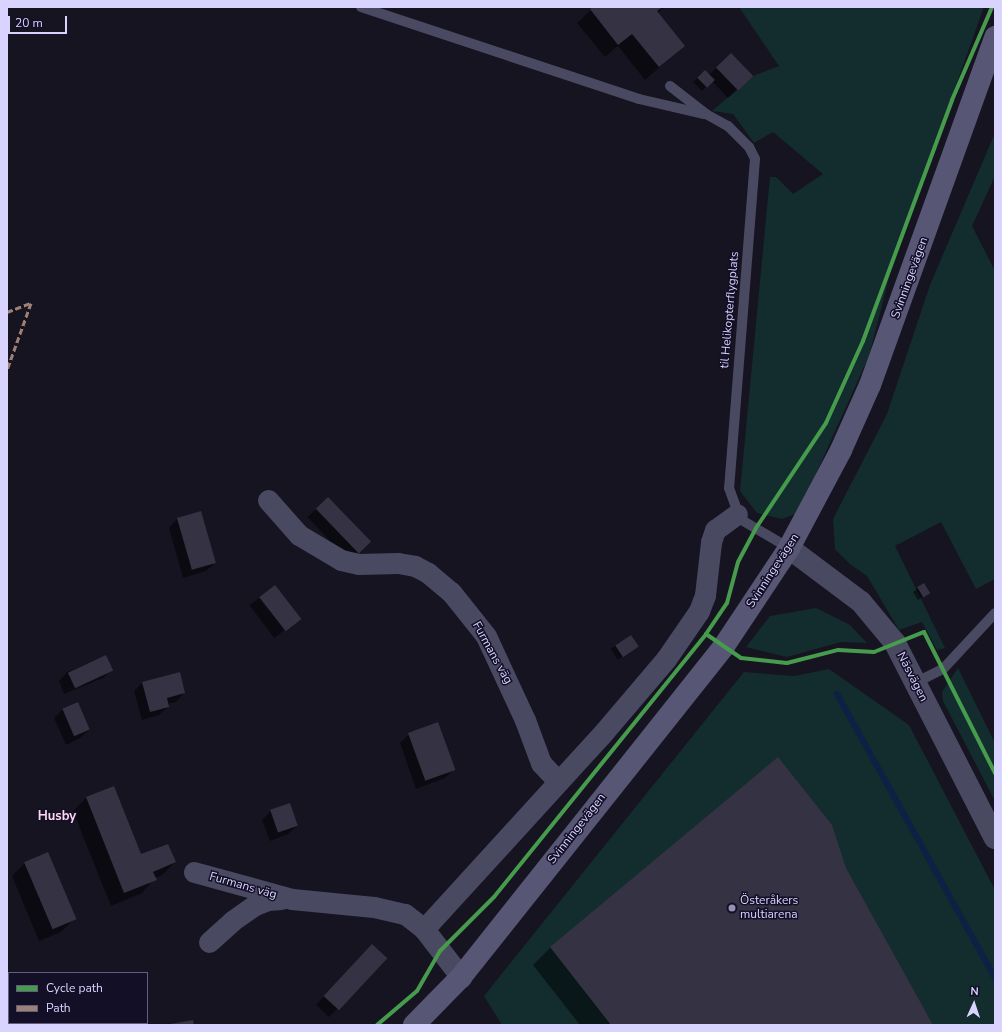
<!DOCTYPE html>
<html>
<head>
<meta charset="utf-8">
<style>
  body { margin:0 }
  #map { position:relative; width:1002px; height:1032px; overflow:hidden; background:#161421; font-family:"Nunito Sans",sans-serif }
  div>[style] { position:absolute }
  .green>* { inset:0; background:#132c2d }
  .shadow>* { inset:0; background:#0007; transform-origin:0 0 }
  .stream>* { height:6px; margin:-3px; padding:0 3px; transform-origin:3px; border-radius:3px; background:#0d2144 }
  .building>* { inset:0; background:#343243; transform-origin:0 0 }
  .service>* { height:10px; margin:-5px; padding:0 5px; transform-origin:5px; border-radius:5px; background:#4a4962 }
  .minor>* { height:21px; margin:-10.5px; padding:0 10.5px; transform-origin:10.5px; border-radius:10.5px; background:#4a4962 }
  .tertiary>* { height:22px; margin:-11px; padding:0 11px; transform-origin:11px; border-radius:11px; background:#4a4962 }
  .secondary>* { height:22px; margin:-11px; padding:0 11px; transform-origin:11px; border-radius:11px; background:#575674 }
  .quiet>* { height:3px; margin-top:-1.5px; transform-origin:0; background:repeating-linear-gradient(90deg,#9e8076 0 6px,transparent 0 9px) }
  .cycleway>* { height:4px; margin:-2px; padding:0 2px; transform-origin:2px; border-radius:2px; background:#469c4c }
  .dots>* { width:11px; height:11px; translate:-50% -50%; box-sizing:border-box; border:2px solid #130f26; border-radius:50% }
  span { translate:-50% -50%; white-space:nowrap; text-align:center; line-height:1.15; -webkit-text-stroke:3px #130f26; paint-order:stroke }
  .street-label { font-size:12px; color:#d9d4ff }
  .poi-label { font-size:12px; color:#d9d4ff }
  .left { translate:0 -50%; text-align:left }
  .neighbourhood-label { font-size:13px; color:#ffd6f0; font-weight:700 }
  .frame { position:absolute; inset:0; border:8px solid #d9d4ff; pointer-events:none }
  .legend { position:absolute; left:8px; top:972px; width:140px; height:52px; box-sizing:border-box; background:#130f26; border:1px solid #625e7d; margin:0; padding:5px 7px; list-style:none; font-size:12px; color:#d9d4ff }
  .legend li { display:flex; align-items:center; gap:8px; height:20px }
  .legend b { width:20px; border:1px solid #625e7d }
  .north { position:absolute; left:954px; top:984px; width:40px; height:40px; -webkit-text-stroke:3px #130f26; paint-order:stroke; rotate:3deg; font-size:11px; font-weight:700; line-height:16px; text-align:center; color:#d9d4ff }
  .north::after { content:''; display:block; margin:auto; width:14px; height:18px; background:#d9d4ff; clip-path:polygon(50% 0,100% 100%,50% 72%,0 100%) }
  .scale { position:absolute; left:8px; top:16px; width:59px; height:18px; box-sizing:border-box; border:2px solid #d9d4ff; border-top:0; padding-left:5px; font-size:12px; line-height:14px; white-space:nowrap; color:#d9d4ff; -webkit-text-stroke:3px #130f26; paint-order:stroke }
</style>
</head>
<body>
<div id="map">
  <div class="green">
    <div style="clip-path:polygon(739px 7px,984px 7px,894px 258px,869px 356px,814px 478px,795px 514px,782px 519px,757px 513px,740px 491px,770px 177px,776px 177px,793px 194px,823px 174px,773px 132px,754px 143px,733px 114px,712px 111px,753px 76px,779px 66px)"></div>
    <div style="clip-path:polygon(995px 133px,995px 176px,972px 226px,995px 271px,995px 579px,976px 589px,941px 522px,895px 546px,945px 648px,937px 650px,922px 622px,899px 630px,867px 576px,850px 564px,835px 549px,833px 519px,887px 414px,930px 285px)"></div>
    <div style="clip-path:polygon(816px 608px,850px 625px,867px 643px,841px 642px,787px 657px,746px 647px,770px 616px)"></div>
    <div style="clip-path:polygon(958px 668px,995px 743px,995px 801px,943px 701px,942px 692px)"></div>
    <div style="clip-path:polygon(829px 669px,909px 725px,995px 890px,995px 1025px,502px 1025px,484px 996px,744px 672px,794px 676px)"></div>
  </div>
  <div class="shadow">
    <div style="clip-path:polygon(594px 7px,665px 7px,657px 13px,684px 46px,645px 80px,618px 46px,605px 57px,577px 23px)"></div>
    <div style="clip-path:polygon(731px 54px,743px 85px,728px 98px,712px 81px,702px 91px,693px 82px,705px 71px,709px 75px)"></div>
    <div style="left:328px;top:498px;width:60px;height:28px;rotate:47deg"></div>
    <div style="clip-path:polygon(177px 519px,215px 563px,206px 571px,183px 578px,169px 528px)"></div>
    <div style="clip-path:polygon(923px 584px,928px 593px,918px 600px,913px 592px)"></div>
    <div style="left:275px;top:586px;width:41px;height:32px;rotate:53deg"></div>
    <div style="left:631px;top:636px;width:13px;height:24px;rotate:58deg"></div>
    <div style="clip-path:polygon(106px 656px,111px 670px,103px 678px,64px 694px,59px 681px,67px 672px)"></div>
    <div style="clip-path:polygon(143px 682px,184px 693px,176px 702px,167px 704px,168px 707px,159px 715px,142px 720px,134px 691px)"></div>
    <div style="clip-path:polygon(63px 709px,89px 730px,80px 738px,66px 745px,54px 718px)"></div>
    <div style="clip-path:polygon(408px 735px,454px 769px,445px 778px,416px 789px,400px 743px)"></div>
    <div style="clip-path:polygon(778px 759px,845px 869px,931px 1025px,580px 1025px,533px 965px,550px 948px)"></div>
    <div style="clip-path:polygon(86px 798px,141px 856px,175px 862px,162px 875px,155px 878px,142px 893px,111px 906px,73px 811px)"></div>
    <div style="clip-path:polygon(271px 811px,297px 826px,288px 834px,270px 841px,262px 820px)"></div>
    <div style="clip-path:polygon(25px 863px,74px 919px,61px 932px,39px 941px,12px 876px)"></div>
    <div style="clip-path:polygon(364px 954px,337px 1009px,329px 1017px,316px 1005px)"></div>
  </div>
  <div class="stream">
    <div style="left:837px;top:694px;width:325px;rotate:60.9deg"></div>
  </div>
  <div class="building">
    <div style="clip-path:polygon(593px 7px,663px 7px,657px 11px,685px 46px,659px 67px,632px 34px,618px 45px,590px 9px)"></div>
    <div style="left:731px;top:53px;width:32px;height:21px;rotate:46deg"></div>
    <div style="left:705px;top:70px;width:14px;height:11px;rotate:45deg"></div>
    <div style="left:328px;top:497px;width:62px;height:17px;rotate:46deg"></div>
    <div style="left:201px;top:511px;width:54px;height:25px;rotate:74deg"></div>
    <div style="left:924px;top:583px;width:12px;height:8px;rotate:59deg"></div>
    <div style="left:275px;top:585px;width:43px;height:20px;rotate:52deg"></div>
    <div style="left:631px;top:635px;width:14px;height:19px;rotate:56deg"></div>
    <div style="left:106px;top:655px;width:17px;height:42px;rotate:65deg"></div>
    <div style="clip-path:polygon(180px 672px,185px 693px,167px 698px,169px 707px,150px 712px,142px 682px)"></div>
    <div style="left:78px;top:702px;width:30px;height:17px;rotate:67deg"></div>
    <div style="left:438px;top:722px;width:51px;height:32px;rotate:70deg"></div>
    <div style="clip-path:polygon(778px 757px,832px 825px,846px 868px,933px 1025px,611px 1025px,550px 947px)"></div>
    <div style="clip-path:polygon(114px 786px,141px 854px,168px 844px,176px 862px,153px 872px,157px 880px,124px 893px,86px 797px)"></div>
    <div style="left:290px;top:803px;width:24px;height:21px;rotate:71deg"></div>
    <div style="left:48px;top:852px;width:73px;height:26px;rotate:67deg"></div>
    <div style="left:372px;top:944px;width:21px;height:71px;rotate:43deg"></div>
    <div style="clip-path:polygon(193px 1020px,194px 1025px,170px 1025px,170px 1024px)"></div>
  </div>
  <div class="service">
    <div style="left:361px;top:7px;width:293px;rotate:18.3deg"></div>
    <div style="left:639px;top:99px;width:67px;rotate:13deg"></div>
    <div style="left:670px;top:86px;width:46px;rotate:37.9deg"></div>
    <div style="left:706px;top:114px;width:25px;rotate:29deg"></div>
    <div style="left:728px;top:126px;width:30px;rotate:45deg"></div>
    <div style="left:749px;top:147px;width:13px;rotate:63deg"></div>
    <div style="left:755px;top:159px;width:330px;rotate:94.5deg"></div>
    <div style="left:729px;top:488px;width:33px;rotate:70deg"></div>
    <div style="left:740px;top:519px;width:57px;rotate:30.6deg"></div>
    <div style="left:915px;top:683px;width:31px;rotate:-27deg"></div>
    <div style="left:943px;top:669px;width:76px;rotate:-47.1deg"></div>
  </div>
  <div class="minor">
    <div style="left:268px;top:500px;width:47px;rotate:48.5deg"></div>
    <div style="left:299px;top:535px;width:49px;rotate:30.8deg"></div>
    <div style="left:341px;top:560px;width:17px;rotate:13deg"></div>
    <div style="left:358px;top:564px;width:40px;rotate:-1.4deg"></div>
    <div style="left:398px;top:563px;width:17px;rotate:10deg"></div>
    <div style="left:415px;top:566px;width:15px;rotate:28deg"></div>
    <div style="left:428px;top:573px;width:30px;rotate:40deg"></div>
    <div style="left:451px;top:592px;width:56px;rotate:51.5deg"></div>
    <div style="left:486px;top:636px;width:93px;rotate:65.1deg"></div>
    <div style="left:525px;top:720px;width:46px;rotate:69.6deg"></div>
    <div style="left:541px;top:763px;width:25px;rotate:47deg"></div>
    <div style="left:194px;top:872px;width:102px;rotate:15.4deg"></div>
    <div style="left:292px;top:899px;width:82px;rotate:5.6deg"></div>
    <div style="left:374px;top:907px;width:32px;rotate:13deg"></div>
    <div style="left:405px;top:914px;width:24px;rotate:38deg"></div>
    <div style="left:424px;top:929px;width:61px;rotate:52.4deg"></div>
    <div style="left:424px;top:929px;width:265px;rotate:-47.6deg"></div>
    <div style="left:603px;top:733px;width:97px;rotate:-49.6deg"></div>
    <div style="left:666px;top:659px;width:58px;rotate:-55.5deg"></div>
    <div style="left:699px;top:611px;width:17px;rotate:-69deg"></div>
    <div style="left:705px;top:595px;width:53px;rotate:-83.5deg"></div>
    <div style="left:711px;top:542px;width:13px;rotate:-72deg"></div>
    <div style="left:715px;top:530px;width:27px;rotate:-36deg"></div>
    <div style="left:209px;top:942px;width:31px;rotate:-42deg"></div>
    <div style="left:232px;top:921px;width:28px;rotate:-35deg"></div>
    <div style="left:255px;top:905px;width:14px;rotate:-21deg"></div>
    <div style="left:268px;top:900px;width:13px;rotate:-4deg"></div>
  </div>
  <div class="tertiary">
    <div style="left:789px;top:548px;width:90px;rotate:36.9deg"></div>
    <div style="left:861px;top:602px;width:53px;rotate:50.3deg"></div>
    <div style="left:895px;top:643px;width:219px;rotate:62.9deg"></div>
  </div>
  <div class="secondary">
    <div style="left:414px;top:1025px;width:67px;rotate:-45.6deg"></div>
    <div style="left:461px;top:977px;width:423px;rotate:-51.5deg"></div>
    <div style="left:724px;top:646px;width:118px;rotate:-56.4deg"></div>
    <div style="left:789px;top:548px;width:111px;rotate:-62deg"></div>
    <div style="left:841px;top:450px;width:71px;rotate:-66deg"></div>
    <div style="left:870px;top:385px;width:370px;rotate:-70.2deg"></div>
  </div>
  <div class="quiet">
    <div style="left:7px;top:312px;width:26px;rotate:-21deg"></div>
    <div style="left:31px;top:303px;width:71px;rotate:109.7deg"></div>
  </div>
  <div class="cycleway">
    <div style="left:706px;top:634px;width:42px;rotate:34.4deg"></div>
    <div style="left:741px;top:658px;width:46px;rotate:6.2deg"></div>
    <div style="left:787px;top:663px;width:53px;rotate:-14.3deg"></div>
    <div style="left:838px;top:650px;width:36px;rotate:3deg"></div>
    <div style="left:874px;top:652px;width:54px;rotate:-21.8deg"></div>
    <div style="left:924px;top:632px;width:158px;rotate:63.3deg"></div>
    <div style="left:377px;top:1025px;width:52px;rotate:-40.4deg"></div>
    <div style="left:417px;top:991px;width:46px;rotate:-60.1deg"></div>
    <div style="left:440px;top:951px;width:76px;rotate:-45deg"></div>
    <div style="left:494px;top:897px;width:338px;rotate:-51.1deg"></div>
    <div style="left:706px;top:634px;width:37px;rotate:-56deg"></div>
    <div style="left:727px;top:603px;width:42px;rotate:-75deg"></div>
    <div style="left:738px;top:562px;width:38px;rotate:-62deg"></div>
    <div style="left:756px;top:528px;width:126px;rotate:-56.3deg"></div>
    <div style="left:826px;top:423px;width:90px;rotate:-65.7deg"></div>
    <div style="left:863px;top:341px;width:257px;rotate:-69.7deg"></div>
    <div style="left:952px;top:100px;width:101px;rotate:-66.7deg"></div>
  </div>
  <div class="dots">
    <div style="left:732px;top:908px;background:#9591b1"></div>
  </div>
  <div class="street-label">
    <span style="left:910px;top:278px;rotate:-70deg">Svinningevägen</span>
    <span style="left:730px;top:310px;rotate:-85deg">til Helikopterflygplats</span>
    <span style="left:773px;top:571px;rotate:-57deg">Svinningevägen</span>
    <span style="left:492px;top:653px;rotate:61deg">Furmans väg</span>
    <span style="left:912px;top:677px;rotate:63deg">Näsvägen</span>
    <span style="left:577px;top:829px;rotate:-52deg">Svinningevägen</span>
    <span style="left:243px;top:886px;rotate:16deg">Furmans väg</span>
  </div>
  <div class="poi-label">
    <span class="left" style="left:740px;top:908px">Österåkers<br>multiarena</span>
  </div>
  <div class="neighbourhood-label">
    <span style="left:57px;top:816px">Husby</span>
  </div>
  <div class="frame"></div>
  <ul class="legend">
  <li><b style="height:5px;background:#469c4c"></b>Cycle path</li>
  <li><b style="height:5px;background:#9e8076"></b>Path</li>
  </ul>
  <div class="north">N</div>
  <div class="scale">20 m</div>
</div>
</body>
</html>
